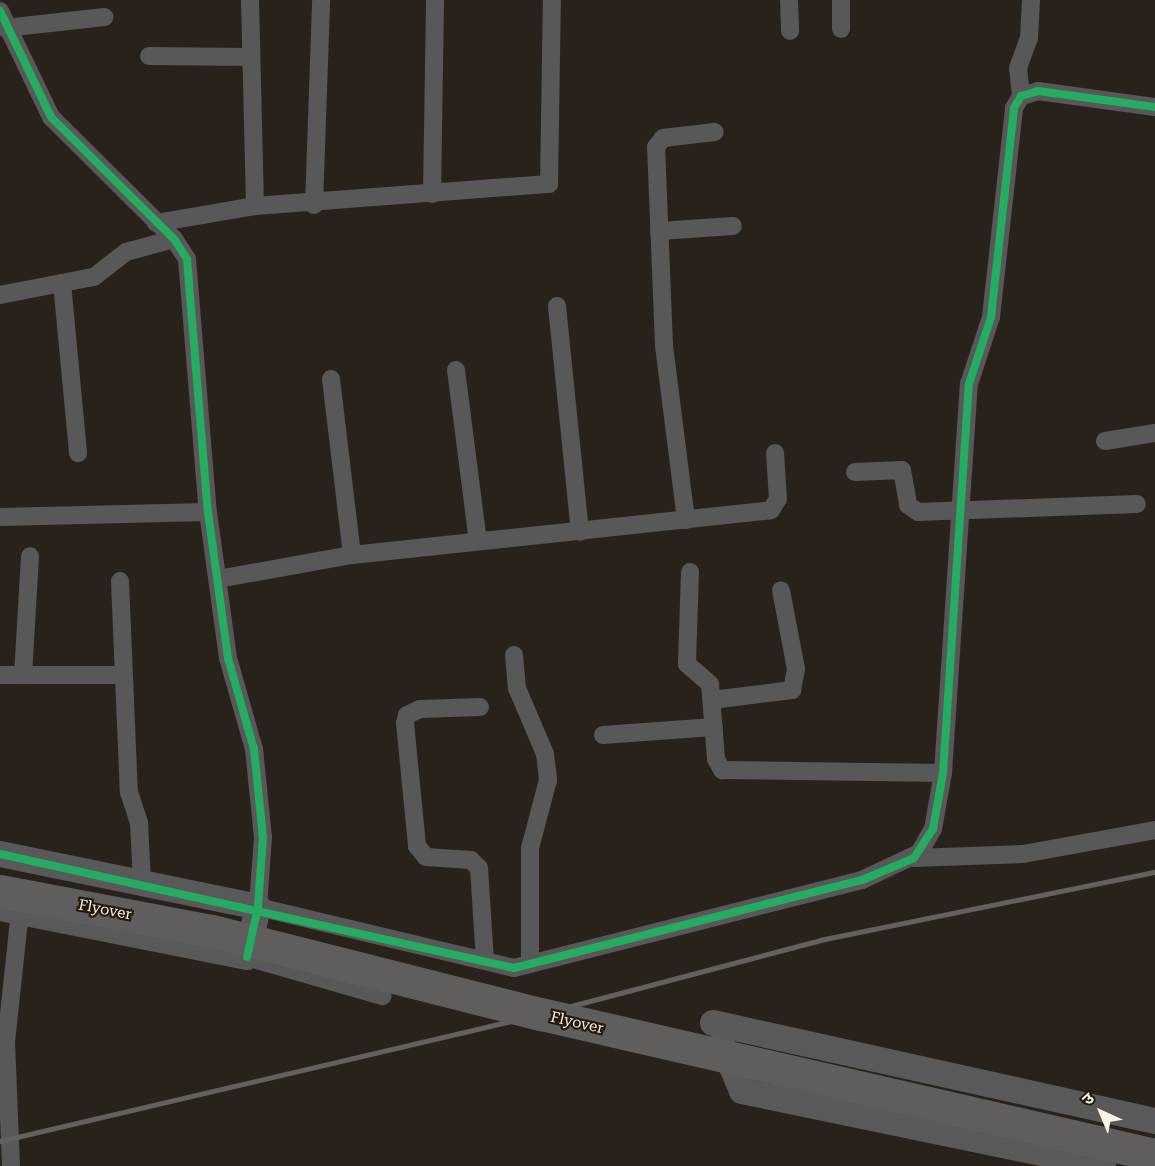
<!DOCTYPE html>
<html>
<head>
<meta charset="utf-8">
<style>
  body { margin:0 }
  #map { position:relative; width:1155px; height:1166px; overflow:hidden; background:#28221b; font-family:"Roboto Serif","Noto Sans Devanagari",serif }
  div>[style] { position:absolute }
  .street>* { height:18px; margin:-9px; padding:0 9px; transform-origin:9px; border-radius:9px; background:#585859 }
  .secondary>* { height:26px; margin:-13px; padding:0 13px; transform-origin:13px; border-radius:13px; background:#5a595a }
  .rail>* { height:4.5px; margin:-2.25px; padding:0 2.25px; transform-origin:2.25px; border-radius:2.25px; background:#63605e }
  .highway-bridge>* { height:33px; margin:-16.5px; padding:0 16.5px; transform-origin:16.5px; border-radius:16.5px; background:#5f5e5d }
  .cycleway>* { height:8px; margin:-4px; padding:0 4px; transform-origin:4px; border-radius:4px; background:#26ab63 }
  span { translate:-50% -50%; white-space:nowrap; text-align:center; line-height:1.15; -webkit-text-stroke:4.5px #24180c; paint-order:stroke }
  .street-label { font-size:15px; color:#fbf2ea }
  .north { position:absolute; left:1071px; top:1082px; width:60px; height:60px; -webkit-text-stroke:4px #24180c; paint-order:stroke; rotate:316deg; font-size:16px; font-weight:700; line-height:24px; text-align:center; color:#fbf2ea }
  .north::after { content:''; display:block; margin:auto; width:21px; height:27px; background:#fbf2ea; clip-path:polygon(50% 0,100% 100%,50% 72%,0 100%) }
</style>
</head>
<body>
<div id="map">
  <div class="street">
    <div style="left:250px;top:0;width:206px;rotate:88.6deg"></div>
    <div style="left:789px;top:0;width:31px;rotate:88deg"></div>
    <div style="left:0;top:11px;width:118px;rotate:64.3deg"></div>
    <div style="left:51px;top:117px;width:173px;rotate:44.8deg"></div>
    <div style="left:174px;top:239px;width:24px;rotate:57deg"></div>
    <div style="left:187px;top:259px;width:254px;rotate:85.3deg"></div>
    <div style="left:208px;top:512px;width:147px;rotate:82.2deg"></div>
    <div style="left:228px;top:658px;width:95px;rotate:74.1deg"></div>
    <div style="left:254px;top:749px;width:88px;rotate:84.2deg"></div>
    <div style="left:263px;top:837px;width:70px;rotate:94.1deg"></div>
    <div style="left:258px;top:907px;width:263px;rotate:13.4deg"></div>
    <div style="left:514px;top:968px;width:359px;rotate:-14.2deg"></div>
    <div style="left:862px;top:880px;width:63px;rotate:-25.3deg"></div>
    <div style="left:919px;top:853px;width:28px;rotate:-60deg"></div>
    <div style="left:933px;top:829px;width:57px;rotate:-79.9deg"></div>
    <div style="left:943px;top:773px;width:390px;rotate:-86.2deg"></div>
    <div style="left:969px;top:384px;width:71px;rotate:-71.8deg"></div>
    <div style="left:991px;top:317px;width:210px;rotate:-83.7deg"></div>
    <div style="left:1014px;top:108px;width:14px;rotate:-60deg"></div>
    <div style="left:1021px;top:96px;width:18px;rotate:-16deg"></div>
    <div style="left:1038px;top:91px;width:118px;rotate:7.8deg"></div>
    <div style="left:5px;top:28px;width:100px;rotate:-6.3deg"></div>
    <div style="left:841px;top:29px;width:29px;rotate:-90deg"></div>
    <div style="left:149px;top:56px;width:101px;rotate:0.6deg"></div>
    <div style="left:1021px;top:96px;width:28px;rotate:-96deg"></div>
    <div style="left:1018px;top:68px;width:32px;rotate:-70deg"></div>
    <div style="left:1029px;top:38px;width:38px;rotate:-87deg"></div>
    <div style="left:432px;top:194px;width:194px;rotate:-89.1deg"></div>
    <div style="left:314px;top:205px;width:205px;rotate:-88deg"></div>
    <div style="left:156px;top:223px;width:100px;rotate:-9.7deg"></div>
    <div style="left:255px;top:206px;width:295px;rotate:-4.3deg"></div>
    <div style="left:549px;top:184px;width:184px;rotate:-89.1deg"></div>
    <div style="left:659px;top:231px;width:74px;rotate:-3.9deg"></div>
    <div style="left:62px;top:283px;width:33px;rotate:-11deg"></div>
    <div style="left:94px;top:277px;width:41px;rotate:-38deg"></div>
    <div style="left:126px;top:252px;width:50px;rotate:-15.2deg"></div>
    <div style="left:0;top:295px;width:63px;rotate:-11deg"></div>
    <div style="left:62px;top:283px;width:171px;rotate:84.6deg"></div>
    <div style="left:557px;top:306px;width:227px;rotate:84.2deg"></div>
    <div style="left:456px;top:370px;width:172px;rotate:82.7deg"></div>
    <div style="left:331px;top:379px;width:177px;rotate:83.2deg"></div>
    <div style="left:1105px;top:441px;width:51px;rotate:-9.1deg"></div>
    <div style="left:855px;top:472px;width:47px;rotate:-2.4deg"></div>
    <div style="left:902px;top:470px;width:36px;rotate:80deg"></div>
    <div style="left:908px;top:505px;width:12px;rotate:35deg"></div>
    <div style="left:918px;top:512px;width:219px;rotate:-2.1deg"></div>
    <div style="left:0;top:517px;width:208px;rotate:-1.4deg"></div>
    <div style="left:686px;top:520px;width:176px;rotate:-97.2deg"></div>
    <div style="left:664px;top:345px;width:198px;rotate:-92.3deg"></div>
    <div style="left:656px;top:147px;width:11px;rotate:-52deg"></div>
    <div style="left:663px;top:138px;width:52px;rotate:-6.6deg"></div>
    <div style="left:690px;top:572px;width:92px;rotate:91.9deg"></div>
    <div style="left:687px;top:664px;width:30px;rotate:41deg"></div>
    <div style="left:710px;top:684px;width:75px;rotate:85.4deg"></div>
    <div style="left:716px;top:759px;width:13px;rotate:61deg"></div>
    <div style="left:722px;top:770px;width:221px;rotate:0.8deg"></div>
    <div style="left:218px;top:579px;width:136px;rotate:-10.2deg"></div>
    <div style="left:352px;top:555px;width:421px;rotate:-6.1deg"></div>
    <div style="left:771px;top:510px;width:13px;rotate:-58deg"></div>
    <div style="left:778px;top:499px;width:46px;rotate:-93.7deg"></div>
    <div style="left:120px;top:581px;width:211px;rotate:87.6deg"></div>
    <div style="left:129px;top:792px;width:33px;rotate:72deg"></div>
    <div style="left:139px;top:823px;width:60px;rotate:87.1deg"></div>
    <div style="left:514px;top:655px;width:33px;rotate:85deg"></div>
    <div style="left:517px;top:688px;width:72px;rotate:67deg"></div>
    <div style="left:545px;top:754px;width:26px;rotate:83deg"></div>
    <div style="left:548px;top:780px;width:70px;rotate:104.8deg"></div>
    <div style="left:530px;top:848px;width:116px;rotate:90deg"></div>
    <div style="left:0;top:675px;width:122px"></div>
    <div style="left:23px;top:675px;width:119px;rotate:-86.6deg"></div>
    <div style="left:712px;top:700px;width:81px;rotate:-7.1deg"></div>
    <div style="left:792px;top:690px;width:21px;rotate:-79deg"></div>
    <div style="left:796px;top:669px;width:80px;rotate:-100.8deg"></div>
    <div style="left:480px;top:707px;width:60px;rotate:178.1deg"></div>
    <div style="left:420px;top:709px;width:14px;rotate:155deg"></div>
    <div style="left:407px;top:715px;width:8px;rotate:104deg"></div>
    <div style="left:405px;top:723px;width:124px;rotate:84.4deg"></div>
    <div style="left:417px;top:846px;width:14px;rotate:51deg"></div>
    <div style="left:426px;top:857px;width:45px;rotate:3.8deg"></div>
    <div style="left:471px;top:860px;width:11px;rotate:45deg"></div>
    <div style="left:479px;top:868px;width:93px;rotate:86.3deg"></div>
    <div style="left:603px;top:735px;width:111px;rotate:-4.1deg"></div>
    <div style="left:914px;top:858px;width:109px;rotate:-2.1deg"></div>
    <div style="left:1023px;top:854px;width:134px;rotate:-10.3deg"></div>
    <div style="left:247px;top:957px;width:141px;rotate:16.1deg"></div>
    <div style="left:11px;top:1166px;width:124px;rotate:-92.3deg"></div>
    <div style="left:6px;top:1042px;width:131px;rotate:-83.9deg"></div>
  </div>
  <div class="secondary">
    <div style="left:0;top:854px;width:263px;rotate:11.6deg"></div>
    <div style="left:258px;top:907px;width:51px;rotate:102.4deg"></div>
    <div style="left:247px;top:957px;width:252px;rotate:-168.8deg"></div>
    <div style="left:713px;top:1023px;width:453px;rotate:12.5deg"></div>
    <div style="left:722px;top:1044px;width:51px;rotate:66.9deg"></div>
    <div style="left:742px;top:1091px;width:369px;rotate:11.7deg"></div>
  </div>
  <div class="rail">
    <div style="left:0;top:1141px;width:556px;rotate:-13.21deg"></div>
    <div style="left:541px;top:1014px;width:294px;rotate:-14.8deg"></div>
    <div style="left:825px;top:939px;width:337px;rotate:-11.5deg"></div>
  </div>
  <div class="highway-bridge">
    <div style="left:0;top:891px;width:216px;rotate:10.7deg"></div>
    <div style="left:212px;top:931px;width:339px;rotate:14.2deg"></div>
    <div style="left:541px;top:1014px;width:630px;rotate:12.93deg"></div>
  </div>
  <div class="cycleway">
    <div style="left:0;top:11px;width:118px;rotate:64.3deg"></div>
    <div style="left:51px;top:117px;width:173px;rotate:44.8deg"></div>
    <div style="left:174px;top:239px;width:24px;rotate:57deg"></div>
    <div style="left:187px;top:259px;width:254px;rotate:85.3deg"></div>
    <div style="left:208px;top:512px;width:147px;rotate:82.2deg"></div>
    <div style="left:228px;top:658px;width:95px;rotate:74.1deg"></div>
    <div style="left:254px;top:749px;width:88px;rotate:84.2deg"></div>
    <div style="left:263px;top:837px;width:70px;rotate:94.1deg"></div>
    <div style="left:258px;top:907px;width:51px;rotate:102.4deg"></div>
    <div style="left:0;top:854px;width:526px;rotate:12.51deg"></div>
    <div style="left:514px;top:968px;width:359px;rotate:-14.2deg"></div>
    <div style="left:862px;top:880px;width:56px;rotate:-22.9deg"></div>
    <div style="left:914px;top:858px;width:35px;rotate:-57deg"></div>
    <div style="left:933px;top:829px;width:57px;rotate:-79.9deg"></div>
    <div style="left:943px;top:773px;width:390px;rotate:-86.2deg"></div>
    <div style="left:969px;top:384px;width:71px;rotate:-71.8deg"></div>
    <div style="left:991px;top:317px;width:210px;rotate:-83.7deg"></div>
    <div style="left:1014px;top:108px;width:14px;rotate:-60deg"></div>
    <div style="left:1021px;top:96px;width:18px;rotate:-16deg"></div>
    <div style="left:1038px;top:91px;width:118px;rotate:7.8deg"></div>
  </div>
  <div class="street-label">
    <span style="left:105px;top:910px;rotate:11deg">Flyover</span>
    <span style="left:577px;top:1023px;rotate:13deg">Flyover</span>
  </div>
  <div class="north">उ</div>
</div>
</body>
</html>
